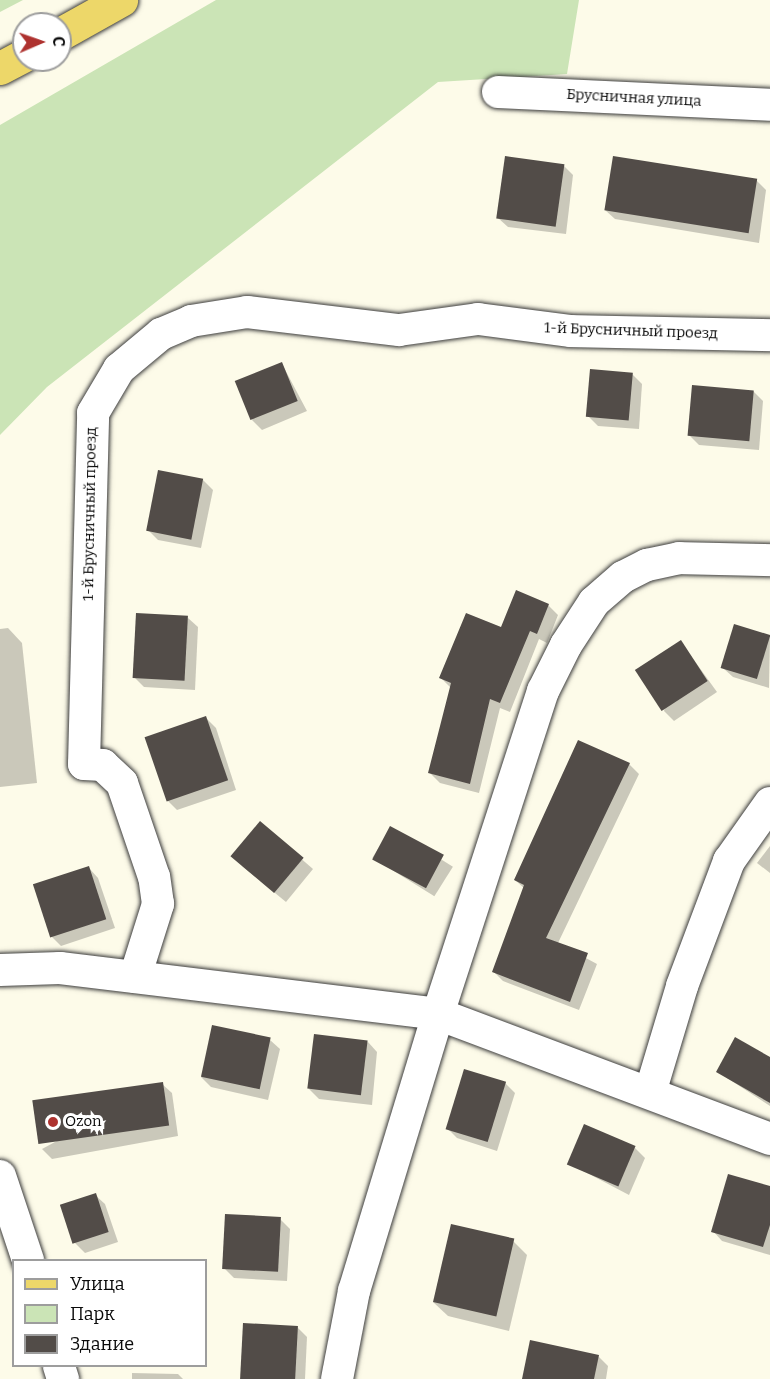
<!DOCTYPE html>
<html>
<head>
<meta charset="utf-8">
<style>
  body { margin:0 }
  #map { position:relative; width:770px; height:1379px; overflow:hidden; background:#fdfbe9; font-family:Bitter,serif }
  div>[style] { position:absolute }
  .green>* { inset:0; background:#cbe4b6 }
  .shadow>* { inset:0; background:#0003; transform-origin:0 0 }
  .building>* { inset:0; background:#524c48; transform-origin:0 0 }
  .roads { filter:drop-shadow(0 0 2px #3d3d3d) drop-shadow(0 0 2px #3d3d3d) }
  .minor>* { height:32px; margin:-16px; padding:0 16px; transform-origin:16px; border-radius:16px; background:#fff }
  .primary>* { height:33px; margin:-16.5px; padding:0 16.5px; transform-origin:16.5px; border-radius:16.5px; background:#edd769 }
  .dots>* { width:16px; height:16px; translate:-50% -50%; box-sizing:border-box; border:3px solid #fff; border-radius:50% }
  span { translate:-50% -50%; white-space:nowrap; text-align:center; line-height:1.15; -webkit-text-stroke:6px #fff; paint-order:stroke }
  .street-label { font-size:15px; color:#0a0a0a }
  .poi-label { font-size:15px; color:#0a0a0a }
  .left { translate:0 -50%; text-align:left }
  .legend { position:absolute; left:12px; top:1259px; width:195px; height:108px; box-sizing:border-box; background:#fff; border:2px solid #9d9d9d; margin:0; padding:8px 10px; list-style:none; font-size:18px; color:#0a0a0a }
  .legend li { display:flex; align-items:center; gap:12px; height:30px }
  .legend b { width:30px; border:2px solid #9d9d9d }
  .north { position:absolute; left:12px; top:12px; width:60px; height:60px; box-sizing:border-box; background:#fff; border:2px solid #9d9d9d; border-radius:50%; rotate:88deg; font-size:16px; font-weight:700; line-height:24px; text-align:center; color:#0a0a0a }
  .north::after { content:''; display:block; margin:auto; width:21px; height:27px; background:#ae322f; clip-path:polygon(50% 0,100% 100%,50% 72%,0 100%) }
</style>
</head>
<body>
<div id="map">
  <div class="green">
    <div style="clip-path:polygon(0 0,23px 0,0 12px)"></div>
    <div style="clip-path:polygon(216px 0,579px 0,567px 74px,438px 82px,47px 387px,0 435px,0 125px)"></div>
  </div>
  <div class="shadow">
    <div style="clip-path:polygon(563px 165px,573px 175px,566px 234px,508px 227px,498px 218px)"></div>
    <div style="clip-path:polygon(756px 180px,766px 190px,759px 243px,615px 219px,605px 210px)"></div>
    <div style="clip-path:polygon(282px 364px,307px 411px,262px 430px,252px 420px)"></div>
    <div style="clip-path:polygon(632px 374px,642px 384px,639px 429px,598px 426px,588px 416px)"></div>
    <div style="clip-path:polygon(753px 391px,763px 401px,759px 450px,699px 445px,689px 435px)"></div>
    <div style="clip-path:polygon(203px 480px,213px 490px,201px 548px,158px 540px,148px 530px)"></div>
    <div style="clip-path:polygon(548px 605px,558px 615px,547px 643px,539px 639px,510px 712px,500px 708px,479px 793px,440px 783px,430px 773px,451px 688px,441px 678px,501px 629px)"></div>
    <div style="clip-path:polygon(188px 618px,198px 627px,195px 690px,144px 687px,134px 677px)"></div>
    <div style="clip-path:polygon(735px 626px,770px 636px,769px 688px,733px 677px,723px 668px)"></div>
    <div style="clip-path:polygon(8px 628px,22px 643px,37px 783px,0 787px,0 629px)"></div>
    <div style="clip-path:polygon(681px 642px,717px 692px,674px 721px,664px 711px)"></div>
    <div style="clip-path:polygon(206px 718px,216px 728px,236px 790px,177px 810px,167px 800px)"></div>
    <div style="clip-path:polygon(629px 764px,639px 774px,558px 943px,597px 964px,579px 1010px,503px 981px,494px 972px,525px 889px,515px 880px)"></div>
    <div style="clip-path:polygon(260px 823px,313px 869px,286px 902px,242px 866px)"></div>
    <div style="left:391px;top:828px;width:73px;height:35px;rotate:32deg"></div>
    <div style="clip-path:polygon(770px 846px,770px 873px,757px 863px)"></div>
    <div style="clip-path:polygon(89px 868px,98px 878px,115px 928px,61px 946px,51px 936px)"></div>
    <div style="clip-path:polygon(270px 1040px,280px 1049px,268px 1100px,211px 1087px,201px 1077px)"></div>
    <div style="clip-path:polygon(368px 1042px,377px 1052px,372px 1105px,319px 1099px,309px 1089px)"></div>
    <div style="clip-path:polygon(770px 1059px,770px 1106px,718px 1072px)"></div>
    <div style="clip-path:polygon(505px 1083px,515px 1093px,497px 1151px,457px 1138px,447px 1128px)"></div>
    <div style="clip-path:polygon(162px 1084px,172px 1093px,178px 1136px,52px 1159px,42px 1149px)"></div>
    <div style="clip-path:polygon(635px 1148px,645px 1158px,629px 1195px,568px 1163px)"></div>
    <div style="clip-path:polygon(770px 1188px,770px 1255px,722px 1241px,713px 1231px)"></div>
    <div style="clip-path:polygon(95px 1195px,105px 1204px,118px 1242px,85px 1253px,75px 1243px)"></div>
    <div style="clip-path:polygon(280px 1219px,290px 1229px,287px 1281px,234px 1278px,224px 1268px)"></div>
    <div style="clip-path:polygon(513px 1241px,527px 1255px,509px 1331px,448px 1316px,433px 1302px)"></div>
    <div style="clip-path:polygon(297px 1327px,307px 1337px,305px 1379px,242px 1379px)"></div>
    <div style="clip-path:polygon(598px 1356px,608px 1366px,606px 1379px,524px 1379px)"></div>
    <div style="clip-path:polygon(132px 1373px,178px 1374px,183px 1379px,132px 1379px)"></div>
  </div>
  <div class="building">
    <div style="left:505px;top:156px;width:60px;height:63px;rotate:8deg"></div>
    <div style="left:613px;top:156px;width:146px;height:55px;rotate:9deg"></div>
    <div style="left:282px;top:362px;width:42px;height:51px;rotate:68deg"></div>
    <div style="left:590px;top:369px;width:43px;height:48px;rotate:5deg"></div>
    <div style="left:692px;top:385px;width:62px;height:51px;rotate:5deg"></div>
    <div style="left:158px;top:470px;width:46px;height:62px;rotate:11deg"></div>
    <div style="clip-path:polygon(516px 590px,549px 604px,537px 634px,530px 631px,500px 703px,490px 699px,470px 784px,428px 773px,451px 683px,439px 678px,466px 613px,501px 627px)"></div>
    <div style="left:136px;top:613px;width:52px;height:65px;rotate:3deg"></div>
    <div style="left:734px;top:624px;width:38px;height:46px;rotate:17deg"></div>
    <div style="left:681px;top:640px;width:49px;height:55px;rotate:57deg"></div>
    <div style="left:206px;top:716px;width:68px;height:65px;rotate:71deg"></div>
    <div style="clip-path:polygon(578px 740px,630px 763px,546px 938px,588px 953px,570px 1002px,492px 972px,524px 885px,514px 880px)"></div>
    <div style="left:260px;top:821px;width:57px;height:46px;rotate:40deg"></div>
    <div style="left:390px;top:826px;width:61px;height:38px;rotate:28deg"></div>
    <div style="left:89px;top:866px;width:56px;height:59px;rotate:72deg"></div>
    <div style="left:212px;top:1025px;width:60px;height:53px;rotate:12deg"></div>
    <div style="left:314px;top:1034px;width:54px;height:55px;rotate:7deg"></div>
    <div style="clip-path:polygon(735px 1037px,770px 1057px,770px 1103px,716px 1072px)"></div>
    <div style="left:464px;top:1069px;width:44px;height:63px;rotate:17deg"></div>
    <div style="left:163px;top:1082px;width:44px;height:132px;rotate:82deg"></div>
    <div style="left:584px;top:1124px;width:56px;height:44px;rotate:23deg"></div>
    <div style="clip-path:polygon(728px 1174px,770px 1186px,770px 1225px,763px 1247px,711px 1232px)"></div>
    <div style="left:96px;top:1193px;width:41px;height:38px;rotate:72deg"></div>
    <div style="left:225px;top:1214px;width:56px;height:55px;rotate:3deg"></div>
    <div style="left:451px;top:1224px;width:65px;height:80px;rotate:13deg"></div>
    <div style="left:243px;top:1323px;width:55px;height:56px;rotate:3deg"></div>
    <div style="clip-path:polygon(530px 1340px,599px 1355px,594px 1379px,522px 1379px)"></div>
  </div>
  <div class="roads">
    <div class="minor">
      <div style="left:498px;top:92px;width:272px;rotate:2.7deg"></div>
      <div style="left:0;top:970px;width:60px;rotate:-1.9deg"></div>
      <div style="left:60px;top:968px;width:381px;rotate:6.9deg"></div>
      <div style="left:438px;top:1014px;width:355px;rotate:20.6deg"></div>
      <div style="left:135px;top:977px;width:77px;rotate:-72.5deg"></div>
      <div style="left:158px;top:904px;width:27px;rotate:-98deg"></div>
      <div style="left:154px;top:877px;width:99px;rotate:-108.8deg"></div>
      <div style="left:122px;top:783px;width:26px;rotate:-137deg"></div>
      <div style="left:103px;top:765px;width:19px;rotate:-177deg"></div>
      <div style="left:84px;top:764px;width:351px;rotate:-88.5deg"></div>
      <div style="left:93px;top:413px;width:51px;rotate:-59.4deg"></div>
      <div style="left:119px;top:369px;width:55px;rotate:-39.8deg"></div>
      <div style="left:161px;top:334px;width:33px;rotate:-23deg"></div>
      <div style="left:191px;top:321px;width:57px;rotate:-9.1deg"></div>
      <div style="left:247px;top:312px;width:153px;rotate:6.8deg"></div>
      <div style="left:399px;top:330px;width:80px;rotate:-7.9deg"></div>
      <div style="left:478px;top:319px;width:94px;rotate:7.4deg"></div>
      <div style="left:571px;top:331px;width:199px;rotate:1.2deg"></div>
      <div style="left:650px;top:1093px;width:112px;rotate:-73.3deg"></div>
      <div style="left:682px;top:986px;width:134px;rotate:-69.4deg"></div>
      <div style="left:729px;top:861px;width:71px;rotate:-54.7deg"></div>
      <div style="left:0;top:1176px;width:89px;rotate:71.6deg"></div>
      <div style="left:59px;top:1366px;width:14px;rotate:73deg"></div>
      <div style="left:337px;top:1379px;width:90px;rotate:-79.1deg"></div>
      <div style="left:354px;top:1291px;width:289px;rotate:-73.1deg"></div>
      <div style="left:438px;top:1014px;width:340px;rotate:-72deg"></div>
      <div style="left:543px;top:691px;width:51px;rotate:-63.4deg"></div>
      <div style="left:566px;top:645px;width:51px;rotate:-56.9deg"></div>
      <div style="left:594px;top:602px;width:38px;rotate:-41deg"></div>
      <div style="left:623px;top:577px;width:27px;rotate:-27deg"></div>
      <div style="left:647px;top:565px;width:33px;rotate:-12deg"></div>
      <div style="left:679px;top:558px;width:91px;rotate:1.3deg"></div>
    </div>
    <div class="primary">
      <div style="left:60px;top:34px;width:70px;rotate:-29.1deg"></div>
      <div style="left:0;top:68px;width:27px;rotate:-28deg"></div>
    </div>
  </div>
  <div class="dots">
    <div style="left:53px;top:1122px;background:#ae322f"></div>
  </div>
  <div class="street-label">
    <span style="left:634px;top:98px;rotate:3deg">Брусничная улица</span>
    <span style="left:631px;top:331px;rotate:2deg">1-й Брусничный проезд</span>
    <span style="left:90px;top:514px;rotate:-89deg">1-й Брусничный проезд</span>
  </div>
  <div class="poi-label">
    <span class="left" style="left:65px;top:1122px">Ozon</span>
  </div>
  <ul class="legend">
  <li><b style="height:8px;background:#edd769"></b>Улица</li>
  <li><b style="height:16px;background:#cbe4b6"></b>Парк</li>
  <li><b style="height:16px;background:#524c48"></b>Здание</li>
  </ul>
  <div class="north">С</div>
</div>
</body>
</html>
